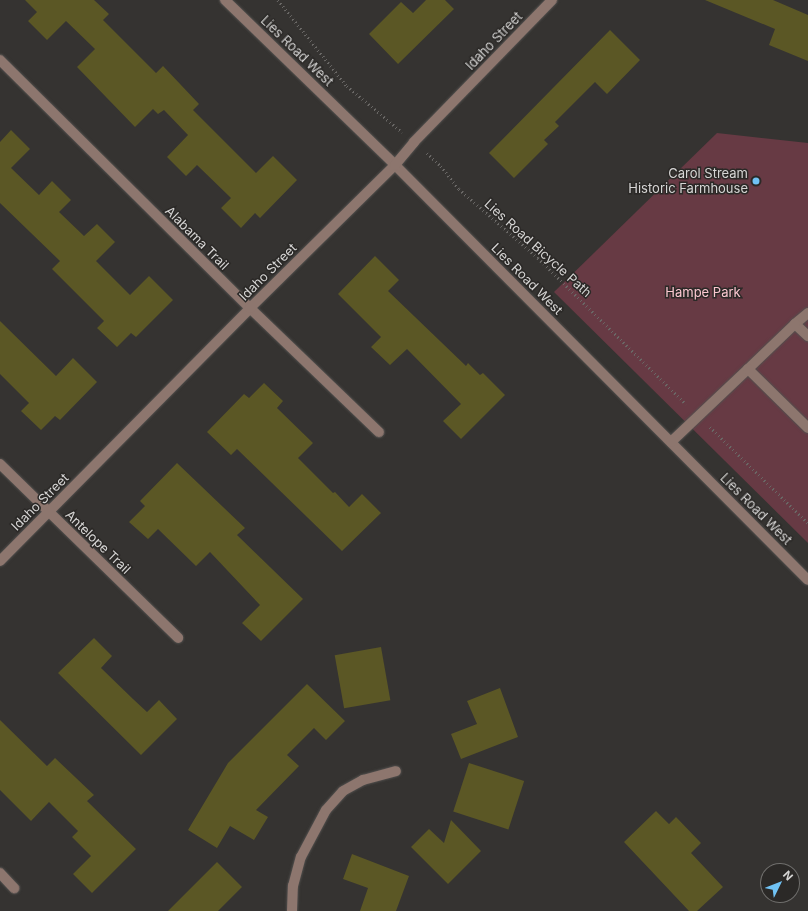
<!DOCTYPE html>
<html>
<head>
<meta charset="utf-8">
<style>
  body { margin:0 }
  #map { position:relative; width:808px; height:911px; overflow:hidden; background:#353331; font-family:Inter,sans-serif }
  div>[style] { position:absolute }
  .green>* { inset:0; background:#673a44 }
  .building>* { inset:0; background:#5b5725; transform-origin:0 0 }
  .path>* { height:2.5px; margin-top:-1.25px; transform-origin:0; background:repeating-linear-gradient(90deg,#6a6866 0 1px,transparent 0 4px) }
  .roads { filter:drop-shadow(0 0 1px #52504e) drop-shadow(0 0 1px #52504e) }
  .minor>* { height:10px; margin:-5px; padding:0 5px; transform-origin:5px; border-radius:5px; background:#8d766e }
  .dots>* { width:11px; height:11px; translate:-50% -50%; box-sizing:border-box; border:2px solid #2b2927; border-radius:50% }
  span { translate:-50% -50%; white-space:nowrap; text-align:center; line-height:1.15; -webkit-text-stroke:3px #2b2927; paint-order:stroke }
  .street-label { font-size:13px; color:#d6d5d4 }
  .poi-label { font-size:13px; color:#d6d5d4 }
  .right { translate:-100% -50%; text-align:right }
  .park-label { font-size:13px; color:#fbc7d0 }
  .north { position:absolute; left:760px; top:863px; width:40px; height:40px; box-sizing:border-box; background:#2b2927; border:1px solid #6f6e6c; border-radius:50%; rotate:47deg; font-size:11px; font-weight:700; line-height:16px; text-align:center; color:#d6d5d4 }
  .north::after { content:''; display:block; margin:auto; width:14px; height:18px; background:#70c2f4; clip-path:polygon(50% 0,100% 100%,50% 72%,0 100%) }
</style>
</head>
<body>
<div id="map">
  <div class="green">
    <div style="clip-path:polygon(717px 133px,808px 143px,808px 543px,554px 292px)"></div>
  </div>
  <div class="building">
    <div style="clip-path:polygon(25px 0,94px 0,109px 14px,103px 20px,156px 73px,163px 66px,199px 104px,193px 110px,256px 173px,273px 156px,297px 180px,260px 218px,255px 213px,241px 228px,221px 208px,231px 198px,197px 165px,186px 176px,167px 157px,188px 135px,164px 110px,158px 114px,153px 109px,135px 127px,77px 67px,95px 49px,66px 21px,47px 40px,28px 21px,37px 12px)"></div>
    <div style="clip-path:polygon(426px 0,445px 0,454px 9px,398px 64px,369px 34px,401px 2px,413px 13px)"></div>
    <div style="clip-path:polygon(705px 0,773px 0,808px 15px,808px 61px,769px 45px,775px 29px)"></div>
    <div style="clip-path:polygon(610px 30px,640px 60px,607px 94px,595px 82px,555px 122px,559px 126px,544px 140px,548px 144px,514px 178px,489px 153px)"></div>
    <div style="clip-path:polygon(11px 130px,30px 149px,11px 168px,39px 195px,52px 181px,71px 200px,59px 212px,84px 236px,97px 224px,115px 242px,96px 261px,130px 295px,149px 276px,173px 300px,136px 337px,131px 333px,117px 347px,97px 328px,104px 321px,52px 269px,60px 261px,0 203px,0 142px)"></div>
    <div style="clip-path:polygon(375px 256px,399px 280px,388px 291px,466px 366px,468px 363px,480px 375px,483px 373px,505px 395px,461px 439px,443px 421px,461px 404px,407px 349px,390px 365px,371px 347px,381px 337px,338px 294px)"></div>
    <div style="clip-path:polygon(0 321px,56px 376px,73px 358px,97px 382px,60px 420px,55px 416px,41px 430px,21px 411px,29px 403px,0 374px)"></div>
    <div style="clip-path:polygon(264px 383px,283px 401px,277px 408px,313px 443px,298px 458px,333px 493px,335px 492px,349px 507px,362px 494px,381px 513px,342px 551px,237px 449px,231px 455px,207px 432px,244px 394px,249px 398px)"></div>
    <div style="clip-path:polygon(177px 463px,245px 528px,237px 535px,303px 599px,261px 641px,242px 623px,260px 605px,210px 552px,196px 566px,158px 529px,148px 539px,129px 522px,145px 506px,140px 501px)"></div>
    <div style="clip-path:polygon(94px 638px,112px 656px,101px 668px,133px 699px,147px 712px,159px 700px,177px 719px,141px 755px,58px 673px)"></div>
    <div style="left:381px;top:647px;width:54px;height:47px;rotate:80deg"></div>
    <div style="clip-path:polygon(307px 684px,345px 721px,326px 740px,314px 728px,287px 755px,299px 766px,256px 810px,268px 817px,254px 840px,230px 826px,217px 848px,188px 830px,228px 763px)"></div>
    <div style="clip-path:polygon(500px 688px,518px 737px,461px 759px,451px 734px,477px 724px,467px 701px)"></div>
    <div style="clip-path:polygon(0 720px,47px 766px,55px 758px,94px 795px,87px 801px,136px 849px,92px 893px,73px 874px,91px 856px,72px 837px,78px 831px,49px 802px,31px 821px,0 790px)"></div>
    <div style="left:469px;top:763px;width:58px;height:51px;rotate:18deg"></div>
    <div style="clip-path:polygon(656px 811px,669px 824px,676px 817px,701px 843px,691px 853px,723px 887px,697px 911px,689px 911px,624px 842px)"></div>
    <div style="clip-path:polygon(451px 820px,481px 851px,448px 884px,411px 847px,429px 829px,444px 843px)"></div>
    <div style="clip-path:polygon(352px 854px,409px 876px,396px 911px,360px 911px,368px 888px,343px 879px)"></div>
    <div style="clip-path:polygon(217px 862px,242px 887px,218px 911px,168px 911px)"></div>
  </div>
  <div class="path">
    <div style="left:278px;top:0;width:110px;rotate:51.3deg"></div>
    <div style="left:347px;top:86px;width:72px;rotate:39.9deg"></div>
    <div style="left:427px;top:153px;width:19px;rotate:43deg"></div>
    <div style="left:441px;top:166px;width:29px;rotate:52deg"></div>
    <div style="left:459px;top:189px;width:105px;rotate:41.1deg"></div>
    <div style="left:538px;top:258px;width:208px;rotate:44.6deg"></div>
    <div style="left:710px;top:427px;width:137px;rotate:44.4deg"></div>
  </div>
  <div class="roads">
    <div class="minor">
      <div style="left:225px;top:0;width:237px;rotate:44.1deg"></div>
      <div style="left:395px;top:165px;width:585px;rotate:45.14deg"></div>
      <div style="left:0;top:60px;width:352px;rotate:44.8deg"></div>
      <div style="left:250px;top:308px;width:179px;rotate:43.9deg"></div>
      <div style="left:808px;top:313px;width:17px;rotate:140deg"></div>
      <div style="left:795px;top:324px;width:18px;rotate:43deg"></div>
      <div style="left:748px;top:369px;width:65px;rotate:-43.8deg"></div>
      <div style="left:671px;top:442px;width:106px;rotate:-43.5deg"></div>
      <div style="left:748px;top:369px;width:84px;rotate:44.5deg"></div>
      <div style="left:0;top:464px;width:249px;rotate:44.3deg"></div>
      <div style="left:0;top:561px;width:356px;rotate:-45.3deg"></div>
      <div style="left:250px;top:308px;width:204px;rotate:-44.6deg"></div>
      <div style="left:395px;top:165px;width:30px;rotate:-50deg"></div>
      <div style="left:414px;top:142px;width:198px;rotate:-45.8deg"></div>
      <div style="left:0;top:873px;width:21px;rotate:47deg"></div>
      <div style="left:292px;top:911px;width:25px;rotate:-88deg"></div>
      <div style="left:293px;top:886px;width:30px;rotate:-75deg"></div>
      <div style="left:301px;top:857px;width:53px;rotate:-62deg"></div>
      <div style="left:326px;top:810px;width:25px;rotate:-48deg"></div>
      <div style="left:343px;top:791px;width:23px;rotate:-29deg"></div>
      <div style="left:363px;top:780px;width:34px;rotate:-15deg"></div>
    </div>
  </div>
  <div class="dots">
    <div style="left:756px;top:181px;background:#70c2f4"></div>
  </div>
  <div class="street-label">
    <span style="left:494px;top:41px;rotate:-46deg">Idaho Street</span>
    <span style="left:297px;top:51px;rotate:44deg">Lies Road West</span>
    <span style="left:197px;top:238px;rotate:45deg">Alabama Trail</span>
    <span style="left:538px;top:248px;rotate:42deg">Lies Road Bicycle Path</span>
    <span style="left:268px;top:272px;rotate:-45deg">Idaho Street</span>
    <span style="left:527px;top:279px;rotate:45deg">Lies Road West</span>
    <span style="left:40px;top:502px;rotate:-45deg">Idaho Street</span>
    <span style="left:756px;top:509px;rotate:45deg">Lies Road West</span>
    <span style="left:98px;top:542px;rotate:44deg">Antelope Trail</span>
  </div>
  <div class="poi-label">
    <span class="right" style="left:748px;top:181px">Carol Stream<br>Historic Farmhouse</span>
  </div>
  <div class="park-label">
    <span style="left:703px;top:292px">Hampe Park</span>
  </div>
  <div class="north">N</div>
</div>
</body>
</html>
